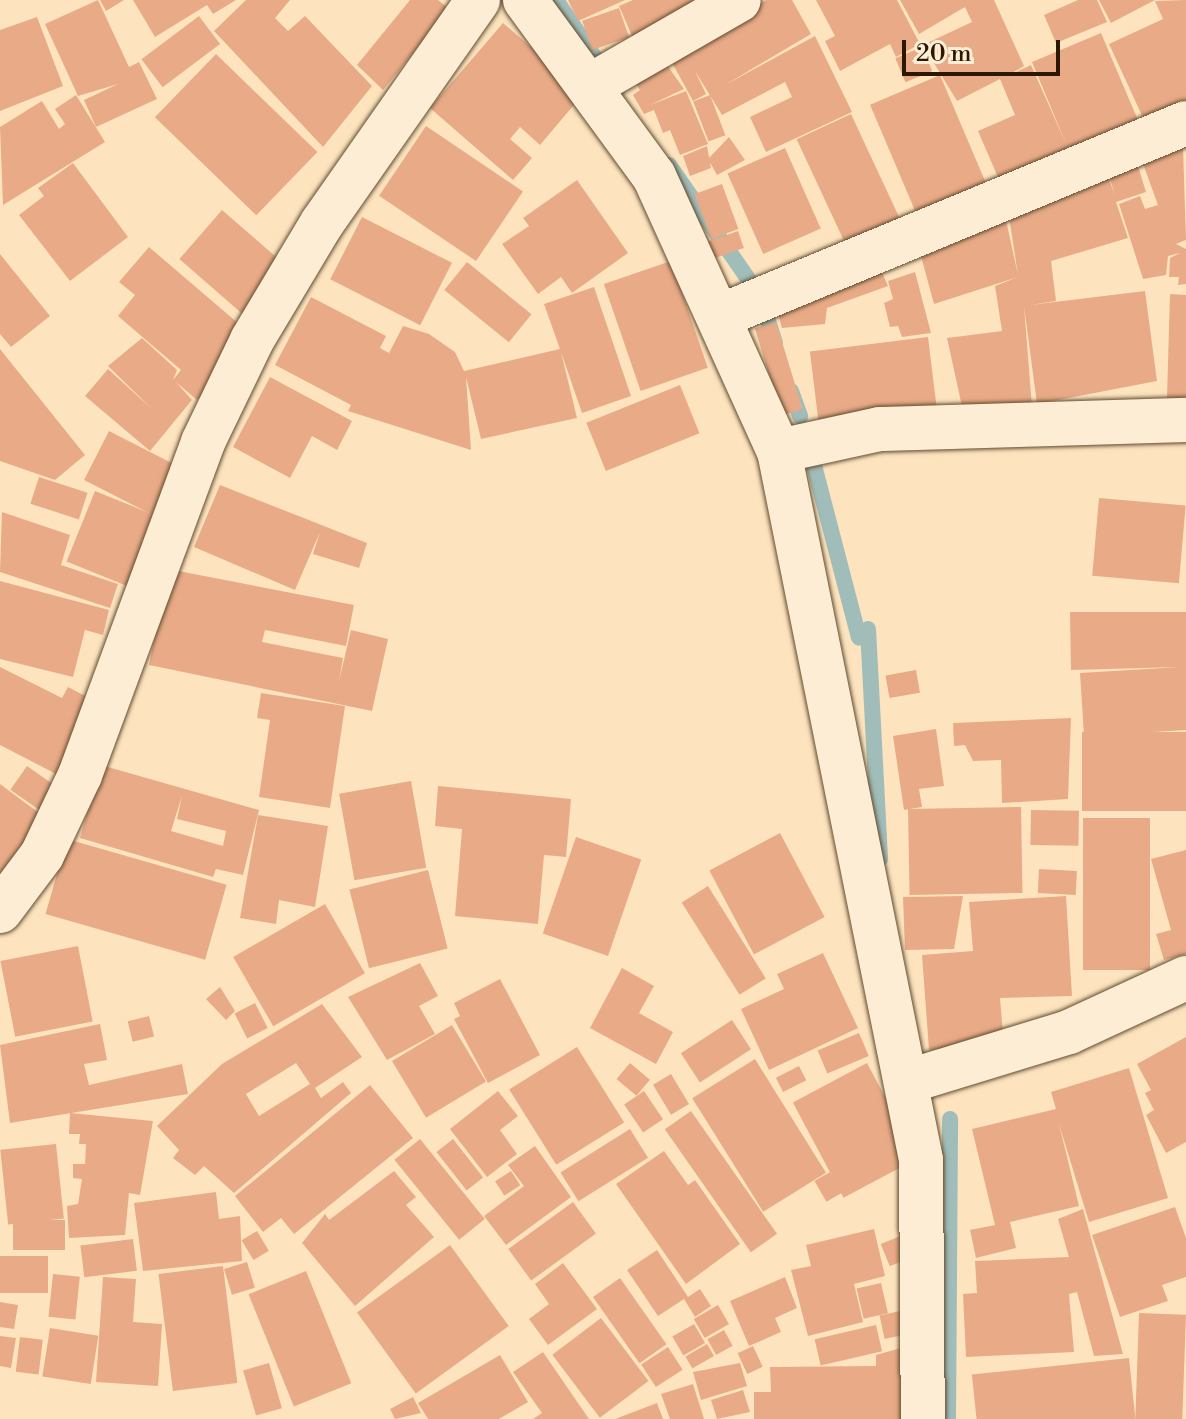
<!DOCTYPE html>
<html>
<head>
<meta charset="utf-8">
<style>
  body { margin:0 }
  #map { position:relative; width:1186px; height:1419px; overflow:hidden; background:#fde4be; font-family:"Libre Bodoni",serif }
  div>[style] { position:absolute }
  .stream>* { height:16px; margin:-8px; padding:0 8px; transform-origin:8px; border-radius:8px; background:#a1bdb9 }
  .building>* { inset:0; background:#e9ab87; transform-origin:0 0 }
  .roads { filter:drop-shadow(0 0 2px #604b30) drop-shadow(0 0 2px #604b30) }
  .street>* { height:44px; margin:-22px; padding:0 22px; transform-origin:22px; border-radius:22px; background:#feedd5 }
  span { translate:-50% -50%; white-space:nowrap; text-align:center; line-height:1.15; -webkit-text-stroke:6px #feedd5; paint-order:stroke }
  .scale { position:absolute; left:902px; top:40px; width:158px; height:36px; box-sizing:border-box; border:4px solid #2c1801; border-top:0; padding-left:10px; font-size:24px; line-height:28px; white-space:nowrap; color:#2c1801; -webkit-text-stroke:6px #feedd5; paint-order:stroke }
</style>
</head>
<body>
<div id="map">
  <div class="stream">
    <div style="left:556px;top:0;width:77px;rotate:56.1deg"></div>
    <div style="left:669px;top:165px;width:160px;rotate:55.2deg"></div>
    <div style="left:760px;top:296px;width:49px;rotate:72.3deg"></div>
    <div style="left:791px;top:391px;width:27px;rotate:70deg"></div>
    <div style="left:809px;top:446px;width:198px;rotate:75.4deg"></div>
    <div style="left:868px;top:629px;width:230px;rotate:87deg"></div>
    <div style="left:948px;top:1419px;width:300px;rotate:-89.6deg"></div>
  </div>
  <div class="building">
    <div style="clip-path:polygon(98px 0,129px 67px,139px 62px,157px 99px,96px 127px,84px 100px,118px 84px,78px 96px,45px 24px)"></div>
    <div style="clip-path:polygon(100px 0,124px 0,106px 11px)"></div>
    <div style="clip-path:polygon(133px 0,236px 0,213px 14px,207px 5px,155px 37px)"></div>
    <div style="clip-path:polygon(246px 0,290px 0,275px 18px,288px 31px,305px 16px,372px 86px,323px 147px,214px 31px)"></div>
    <div style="clip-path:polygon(410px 0,438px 0,449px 9px,383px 90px,357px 65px)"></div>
    <div style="clip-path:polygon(568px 0,625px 0,578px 21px)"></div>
    <div style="clip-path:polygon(633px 0,701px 0,633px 38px,619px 6px)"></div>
    <div style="clip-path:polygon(766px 0,792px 0,811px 34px,725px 85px,815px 36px,852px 112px,766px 152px,750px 117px,792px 97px,785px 82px,722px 115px,695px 71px,706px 94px,693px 101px,670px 59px)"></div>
    <div style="clip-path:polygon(816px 0,897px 0,920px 44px,896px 57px,890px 44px,840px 71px,825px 41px,835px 36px)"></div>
    <div style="clip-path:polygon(900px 0,994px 0,1024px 66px,1007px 76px,1031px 65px,1067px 146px,1032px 62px,1101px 33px,1143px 132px,1003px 189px,978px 131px,1015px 115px,1000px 79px,957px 101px,923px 45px,972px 22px,965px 7px,919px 34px)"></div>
    <div style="clip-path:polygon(1078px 0,1097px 0,1107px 22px,1056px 43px,1044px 15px)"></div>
    <div style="clip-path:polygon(1099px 0,1155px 0,1111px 23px)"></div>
    <div style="clip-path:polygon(1186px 0,1186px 115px,1150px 133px,1109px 44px,1163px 19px,1155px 1px)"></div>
    <div style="left:619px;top:8px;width:31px;height:39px;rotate:71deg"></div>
    <div style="left:199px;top:16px;width:35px;height:72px;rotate:53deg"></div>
    <div style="clip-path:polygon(37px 17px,63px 86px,0 111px,0 30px)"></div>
    <div style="clip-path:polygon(503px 23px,584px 93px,540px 145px,520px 127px,510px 139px,532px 158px,513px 180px,430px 108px)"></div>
    <div style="left:922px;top:47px;width:26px;height:29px;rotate:67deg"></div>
    <div style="left:216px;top:54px;width:141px;height:88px;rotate:44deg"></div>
    <div style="clip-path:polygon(662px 58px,684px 89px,650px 105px,686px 91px,708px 144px,680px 155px,670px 130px,663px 133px,654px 110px,644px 114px,633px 95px,640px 90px,633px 79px)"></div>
    <div style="left:940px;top:75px;width:141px;height:76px;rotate:67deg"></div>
    <div style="clip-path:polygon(76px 95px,105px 142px,3px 205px,0 127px,42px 101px,59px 129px,65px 124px,55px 109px)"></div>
    <div style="left:710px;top:95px;width:43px;height:18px;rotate:69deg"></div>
    <div style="left:851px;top:114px;width:127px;height:60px;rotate:65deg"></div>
    <div style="left:426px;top:126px;width:117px;height:84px;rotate:34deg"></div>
    <div style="clip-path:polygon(729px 137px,745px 160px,717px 175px,708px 159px)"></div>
    <div style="clip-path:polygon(707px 146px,711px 168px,690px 176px,683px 156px)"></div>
    <div style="clip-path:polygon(1183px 147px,1186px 240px,1176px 244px,1186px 249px,1186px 284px,1178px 285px,1179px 277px,1169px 277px,1170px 258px,1180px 253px,1168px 256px,1166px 275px,1143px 279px,1119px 204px,1140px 196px,1145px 209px,1158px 205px,1142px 161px)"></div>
    <div style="left:785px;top:148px;width:88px;height:63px;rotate:66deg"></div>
    <div style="clip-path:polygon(73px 163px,128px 237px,70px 281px,19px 215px,44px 196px,38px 188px)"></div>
    <div style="clip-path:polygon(1137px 163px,1146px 192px,1116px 202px,1128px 238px,1051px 261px,1056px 301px,1030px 305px,1145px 291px,1157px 381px,1037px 404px,1024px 306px,1032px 407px,1000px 403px,963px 411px,947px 338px,1002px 331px,995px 286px,1018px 277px,934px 304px,918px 245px,1006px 220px,1018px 275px,1008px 210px,1108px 176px,1115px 196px,1108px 172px)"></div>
    <div style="clip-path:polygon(577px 180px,628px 253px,572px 293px,561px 277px,538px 294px,502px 244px,529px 226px,523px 218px)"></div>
    <div style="left:722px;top:184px;width:48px;height:29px;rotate:70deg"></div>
    <div style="left:222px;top:210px;width:84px;height:65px;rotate:41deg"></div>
    <div style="left:362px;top:217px;width:101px;height:70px;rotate:27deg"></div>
    <div style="left:738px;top:231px;width:18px;height:33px;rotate:71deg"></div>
    <div style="clip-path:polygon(149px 247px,239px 324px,246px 343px,197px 400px,176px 382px,192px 400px,150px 451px,85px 396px,108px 369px,153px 410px,108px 366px,142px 338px,177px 370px,173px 380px,181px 370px,118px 316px,135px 295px,119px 282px)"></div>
    <div style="clip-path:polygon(0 254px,50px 316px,11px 347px,0 334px)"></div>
    <div style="left:671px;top:261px;width:113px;height:71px;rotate:71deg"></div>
    <div style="clip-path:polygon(877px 261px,888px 286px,827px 308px,825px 324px,782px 328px,773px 295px)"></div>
    <div style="left:467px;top:262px;width:83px;height:36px;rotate:39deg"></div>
    <div style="clip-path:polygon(915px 272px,931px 333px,902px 337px,898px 326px,890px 327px,884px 303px,893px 299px,888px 281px)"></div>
    <div style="clip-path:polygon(594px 287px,631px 396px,582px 413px,561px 352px,577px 418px,481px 439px,466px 377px,471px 450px,348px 411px,351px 405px,275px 365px,311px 297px,386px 336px,380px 348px,389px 353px,403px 326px,429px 334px,455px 352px,464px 371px,560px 349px,544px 304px)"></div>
    <div style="clip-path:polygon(1170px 294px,1186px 295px,1186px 404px,1167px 397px)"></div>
    <div style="left:776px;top:322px;width:91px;height:22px;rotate:73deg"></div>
    <div style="left:928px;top:337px;width:79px;height:119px;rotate:83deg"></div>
    <div style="clip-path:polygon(0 349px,85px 455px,55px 480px,0 461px)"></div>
    <div style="clip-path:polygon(270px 377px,352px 421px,337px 450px,312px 436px,290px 478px,233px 447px)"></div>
    <div style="left:680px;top:385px;width:52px;height:101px;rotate:68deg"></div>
    <div style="left:109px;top:431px;width:84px;height:55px;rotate:27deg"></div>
    <div style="left:39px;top:477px;width:51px;height:28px;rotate:18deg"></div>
    <div style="clip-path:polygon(220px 485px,367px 543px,359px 568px,313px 554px,320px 532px,295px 590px,194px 547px)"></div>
    <div style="left:95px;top:491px;width:74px;height:76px;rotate:22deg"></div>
    <div style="left:1099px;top:498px;width:87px;height:78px;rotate:5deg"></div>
    <div style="clip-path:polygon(2px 512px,70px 535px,61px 565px,118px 584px,110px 608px,0 572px)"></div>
    <div style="clip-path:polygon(168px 569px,354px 605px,346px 646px,265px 630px,262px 642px,343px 658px,339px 681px,351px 630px,388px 639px,372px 711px,149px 665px)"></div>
    <div style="clip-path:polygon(0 581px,109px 610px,103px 635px,85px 630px,73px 677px,0 659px)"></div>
    <div style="clip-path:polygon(1070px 612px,1186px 612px,1186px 730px,1084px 736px,1080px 673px,1180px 667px,1071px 670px)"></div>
    <div style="clip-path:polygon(0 667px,62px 698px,68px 687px,95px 701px,60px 776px,0 745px)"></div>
    <div style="left:916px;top:670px;width:23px;height:31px;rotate:80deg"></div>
    <div style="clip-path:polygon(261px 693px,345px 706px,330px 808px,259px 797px,270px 720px,257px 718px)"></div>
    <div style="clip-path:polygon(1071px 718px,1068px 799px,1002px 803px,1001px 760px,973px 761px,965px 745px,954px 746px,953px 723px)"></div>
    <div style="clip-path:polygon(936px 729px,944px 786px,919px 789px,922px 807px,904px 810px,893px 736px)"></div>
    <div style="left:1186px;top:732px;width:79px;height:104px;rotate:90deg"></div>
    <div style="clip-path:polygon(evenodd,101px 765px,259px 810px,243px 875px,216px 869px,213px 877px,80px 838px,101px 765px,182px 796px,177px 819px,226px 831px,223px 846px,171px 831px,182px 796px)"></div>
    <div style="left:27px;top:766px;width:37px;height:29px;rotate:35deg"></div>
    <div style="left:411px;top:781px;width:88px;height:73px;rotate:80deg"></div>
    <div style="clip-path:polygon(0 784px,43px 816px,0 874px)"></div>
    <div style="clip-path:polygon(438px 786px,571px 799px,566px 857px,544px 855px,538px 924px,455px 916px,462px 829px,435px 826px)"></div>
    <div style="left:1021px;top:807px;width:86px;height:113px;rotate:89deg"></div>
    <div style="left:1031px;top:810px;width:48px;height:35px;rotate:1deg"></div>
    <div style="clip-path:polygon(258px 815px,328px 826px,315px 907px,279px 900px,276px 924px,240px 918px)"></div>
    <div style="left:1083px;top:818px;width:67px;height:152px"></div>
    <div style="left:780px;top:833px;width:95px;height:80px;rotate:62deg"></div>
    <div style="left:576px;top:837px;width:69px;height:102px;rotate:19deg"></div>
    <div style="left:67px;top:839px;width:166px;height:78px;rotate:16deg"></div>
    <div style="clip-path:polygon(1186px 850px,1186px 954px,1164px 960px,1156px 934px,1171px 930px,1151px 859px)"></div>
    <div style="left:1039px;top:869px;width:38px;height:24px;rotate:3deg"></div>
    <div style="left:428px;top:870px;width:81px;height:81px;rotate:76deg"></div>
    <div style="left:708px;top:886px;width:109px;height:31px;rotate:58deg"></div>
    <div style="clip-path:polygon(963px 896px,954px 949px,905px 950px,903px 897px)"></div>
    <div style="clip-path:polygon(1066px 896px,1072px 996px,1000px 998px,1004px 1045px,929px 1050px,922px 955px,973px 951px,969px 902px)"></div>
    <div style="left:325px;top:904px;width:80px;height:106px;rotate:60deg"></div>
    <div style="left:78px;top:946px;width:77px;height:79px;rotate:79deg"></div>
    <div style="clip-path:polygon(823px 953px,858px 1028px,769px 1070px,741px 1009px,784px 989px,777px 974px)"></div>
    <div style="clip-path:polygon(420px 963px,438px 996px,419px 1006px,435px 1034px,387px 1060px,348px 997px)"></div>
    <div style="clip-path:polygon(622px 968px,654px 986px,639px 1013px,673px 1032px,656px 1064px,590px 1028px)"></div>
    <div style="clip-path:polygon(500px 979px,540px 1055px,488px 1083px,454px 1019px,460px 1016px,454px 1003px)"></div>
    <div style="clip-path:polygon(220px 987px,235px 1011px,226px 1020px,206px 999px)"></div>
    <div style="left:255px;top:1003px;width:28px;height:23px;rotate:63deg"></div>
    <div style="clip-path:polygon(evenodd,322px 1004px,362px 1057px,315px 1088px,321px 1098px,343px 1082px,351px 1093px,234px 1193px,204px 1166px,195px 1175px,173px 1158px,179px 1150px,157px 1126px,222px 1064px,322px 1004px,296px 1063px,310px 1084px,259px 1116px,246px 1094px,296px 1063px)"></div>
    <div style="left:149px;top:1016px;width:21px;height:22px;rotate:76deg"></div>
    <div style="left:732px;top:1020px;width:35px;height:61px;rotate:57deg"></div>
    <div style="clip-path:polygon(100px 1024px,107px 1060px,84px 1064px,89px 1085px,182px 1064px,188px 1094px,10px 1123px,0 1045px)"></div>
    <div style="left:452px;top:1025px;width:66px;height:70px;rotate:59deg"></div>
    <div style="left:859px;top:1033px;width:25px;height:45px;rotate:67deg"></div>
    <div style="clip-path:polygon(1186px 1037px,1186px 1142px,1166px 1153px,1146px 1115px,1154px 1110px,1145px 1093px,1151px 1090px,1137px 1064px)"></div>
    <div style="left:577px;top:1047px;width:89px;height:80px;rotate:58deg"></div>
    <div style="left:755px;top:1059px;width:134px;height:74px;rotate:58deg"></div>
    <div style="left:630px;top:1063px;width:26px;height:21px;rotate:40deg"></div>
    <div style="left:867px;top:1063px;width:108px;height:84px;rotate:62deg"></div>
    <div style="left:799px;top:1066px;width:16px;height:26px;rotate:63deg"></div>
    <div style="clip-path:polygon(1129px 1068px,1168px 1198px,1089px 1222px,1059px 1124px,1079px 1206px,1010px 1222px,1016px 1248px,976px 1258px,970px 1230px,995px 1225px,972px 1129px,1056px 1109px,1051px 1092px)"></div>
    <div style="left:671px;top:1074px;width:35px;height:21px;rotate:59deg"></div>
    <div style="clip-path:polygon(370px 1085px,413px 1138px,294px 1234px,281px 1218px,263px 1232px,235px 1196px)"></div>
    <div style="clip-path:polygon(498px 1091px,518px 1116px,500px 1130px,517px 1154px,487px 1177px,450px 1129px)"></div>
    <div style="left:644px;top:1091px;width:34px;height:24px;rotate:56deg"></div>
    <div style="left:691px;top:1111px;width:150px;height:32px;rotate:55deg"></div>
    <div style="clip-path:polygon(70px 1113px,153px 1121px,140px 1195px,129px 1193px,125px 1235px,69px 1238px,67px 1206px,78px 1204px,82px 1179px,73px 1178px,73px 1164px,85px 1164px,86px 1144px,79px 1144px,80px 1134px,69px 1134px)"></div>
    <div style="left:630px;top:1129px;width:34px;height:82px;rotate:58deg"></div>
    <div style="left:420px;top:1139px;width:103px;height:33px;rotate:51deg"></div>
    <div style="left:453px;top:1139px;width:49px;height:21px;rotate:52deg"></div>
    <div style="left:56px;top:1144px;width:75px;height:56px;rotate:84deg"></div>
    <div style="clip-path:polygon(535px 1146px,571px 1197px,506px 1245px,484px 1216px,524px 1186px,508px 1165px)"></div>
    <div style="clip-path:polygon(664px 1151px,688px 1185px,695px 1180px,740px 1244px,686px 1284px,616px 1184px)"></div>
    <div style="clip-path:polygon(394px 1171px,416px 1197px,406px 1205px,434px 1237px,355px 1306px,302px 1243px,325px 1214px,329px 1220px)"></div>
    <div style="left:511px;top:1171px;width:17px;height:19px;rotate:57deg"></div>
    <div style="left:830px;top:1172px;width:24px;height:18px;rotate:60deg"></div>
    <div style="clip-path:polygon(216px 1192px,219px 1219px,240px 1216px,242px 1261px,143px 1271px,134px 1203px)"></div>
    <div style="left:573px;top:1202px;width:39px;height:80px;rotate:54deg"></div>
    <div style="clip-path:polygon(1175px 1207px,1186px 1238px,1186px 1277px,1162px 1285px,1168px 1301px,1120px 1317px,1092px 1235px)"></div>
    <div style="clip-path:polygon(1083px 1209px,1123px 1354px,1094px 1356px,1077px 1292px,1069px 1294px,1074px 1352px,966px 1357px,963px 1294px,977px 1293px,975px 1261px,1069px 1257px,1058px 1219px)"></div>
    <div style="left:65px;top:1220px;width:30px;height:52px;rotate:90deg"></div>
    <div style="clip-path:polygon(874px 1229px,885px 1276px,854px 1284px,863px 1322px,808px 1336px,791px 1270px,811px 1266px,806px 1245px)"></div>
    <div style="left:257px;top:1231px;width:23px;height:18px;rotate:59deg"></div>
    <div style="left:903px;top:1235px;width:24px;height:24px;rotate:68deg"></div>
    <div style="left:133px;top:1239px;width:32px;height:53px;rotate:83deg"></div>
    <div style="left:450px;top:1245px;width:100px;height:115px;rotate:54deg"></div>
    <div style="clip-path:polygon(657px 1250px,688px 1297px,700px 1289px,711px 1306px,695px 1317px,684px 1299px,658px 1316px,627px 1270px)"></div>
    <div style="left:0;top:1256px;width:48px;height:37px"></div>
    <div style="left:247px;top:1262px;width:27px;height:24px;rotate:73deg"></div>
    <div style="clip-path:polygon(563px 1263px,597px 1309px,548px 1345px,529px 1319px,549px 1304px,535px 1284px)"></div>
    <div style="left:223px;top:1266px;width:118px;height:65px;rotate:83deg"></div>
    <div style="left:306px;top:1271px;width:121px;height:62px;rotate:68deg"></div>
    <div style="left:53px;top:1274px;width:27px;height:43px;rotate:6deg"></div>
    <div style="clip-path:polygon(103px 1277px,136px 1279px,133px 1322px,162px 1324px,158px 1386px,96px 1382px)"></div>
    <div style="clip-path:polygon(785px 1277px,797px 1308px,775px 1318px,781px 1332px,749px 1346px,730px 1301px)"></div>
    <div style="left:620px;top:1278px;width:81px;height:33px;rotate:55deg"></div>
    <div style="left:881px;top:1283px;width:31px;height:25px;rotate:77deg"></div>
    <div style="clip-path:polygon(0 1302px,18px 1305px,14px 1329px,0 1327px)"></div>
    <div style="left:718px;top:1305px;width:22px;height:28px;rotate:60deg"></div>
    <div style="left:905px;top:1310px;width:24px;height:26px;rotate:78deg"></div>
    <div style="left:1139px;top:1313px;width:47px;height:106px;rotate:2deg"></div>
    <div style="left:601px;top:1318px;width:79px;height:61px;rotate:53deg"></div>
    <div style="left:694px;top:1324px;width:22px;height:25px;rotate:60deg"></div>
    <div style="left:876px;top:1325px;width:27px;height:63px;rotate:77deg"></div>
    <div style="left:50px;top:1328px;width:49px;height:49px;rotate:9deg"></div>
    <div style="left:724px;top:1330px;width:18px;height:19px;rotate:61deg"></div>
    <div style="clip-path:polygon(0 1336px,16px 1338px,11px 1368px,0 1366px)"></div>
    <div style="left:20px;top:1337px;width:23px;height:35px;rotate:7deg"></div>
    <div style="left:707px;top:1344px;width:14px;height:25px;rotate:60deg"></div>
    <div style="left:753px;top:1346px;width:23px;height:17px;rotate:65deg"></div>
    <div style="left:668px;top:1347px;width:27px;height:32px;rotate:57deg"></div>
    <div style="clip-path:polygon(901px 1348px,903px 1419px,754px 1419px,754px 1392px,771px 1392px,770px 1367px,876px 1366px,876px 1355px)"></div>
    <div style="clip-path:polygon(543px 1352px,589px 1419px,533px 1419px,542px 1413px,513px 1372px)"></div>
    <div style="clip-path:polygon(500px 1355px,528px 1402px,499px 1419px,428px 1419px,418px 1403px)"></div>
    <div style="left:1129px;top:1358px;width:61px;height:158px;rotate:84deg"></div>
    <div style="left:269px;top:1363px;width:47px;height:27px;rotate:74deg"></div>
    <div style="clip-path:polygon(740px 1363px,747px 1386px,701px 1400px,693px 1372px)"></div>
    <div style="clip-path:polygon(693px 1384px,704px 1419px,670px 1419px,661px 1394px)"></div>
    <div style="clip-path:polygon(743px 1390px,750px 1412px,717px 1419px,711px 1400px)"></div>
    <div style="clip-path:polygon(413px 1397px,421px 1413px,395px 1419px,390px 1409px)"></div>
    <div style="clip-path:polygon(657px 1403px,663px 1419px,615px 1419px)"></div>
  </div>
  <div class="roads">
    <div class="street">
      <div style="left:525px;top:0;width:218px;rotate:53.8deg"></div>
      <div style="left:654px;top:176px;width:302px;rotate:65.6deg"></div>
      <div style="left:779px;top:451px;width:723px;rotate:78.67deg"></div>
      <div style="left:921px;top:1160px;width:259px;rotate:89.6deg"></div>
      <div style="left:593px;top:84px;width:168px;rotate:-29.9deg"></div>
      <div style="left:723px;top:315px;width:501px;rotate:-22.52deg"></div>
      <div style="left:779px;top:451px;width:103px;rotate:-12.3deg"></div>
      <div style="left:880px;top:429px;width:306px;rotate:-1.7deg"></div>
      <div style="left:0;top:911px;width:70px;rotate:-53.1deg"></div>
      <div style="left:42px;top:855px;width:89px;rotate:-64.6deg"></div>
      <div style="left:80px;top:775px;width:355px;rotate:-69.7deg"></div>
      <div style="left:203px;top:442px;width:113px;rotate:-64.3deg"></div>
      <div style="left:252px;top:340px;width:136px;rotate:-59.1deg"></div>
      <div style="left:322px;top:223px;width:272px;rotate:-55deg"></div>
      <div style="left:909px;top:1081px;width:167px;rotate:-17deg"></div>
      <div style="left:1069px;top:1032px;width:129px;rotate:-24.8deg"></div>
    </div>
  </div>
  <div class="scale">20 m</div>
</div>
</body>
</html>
